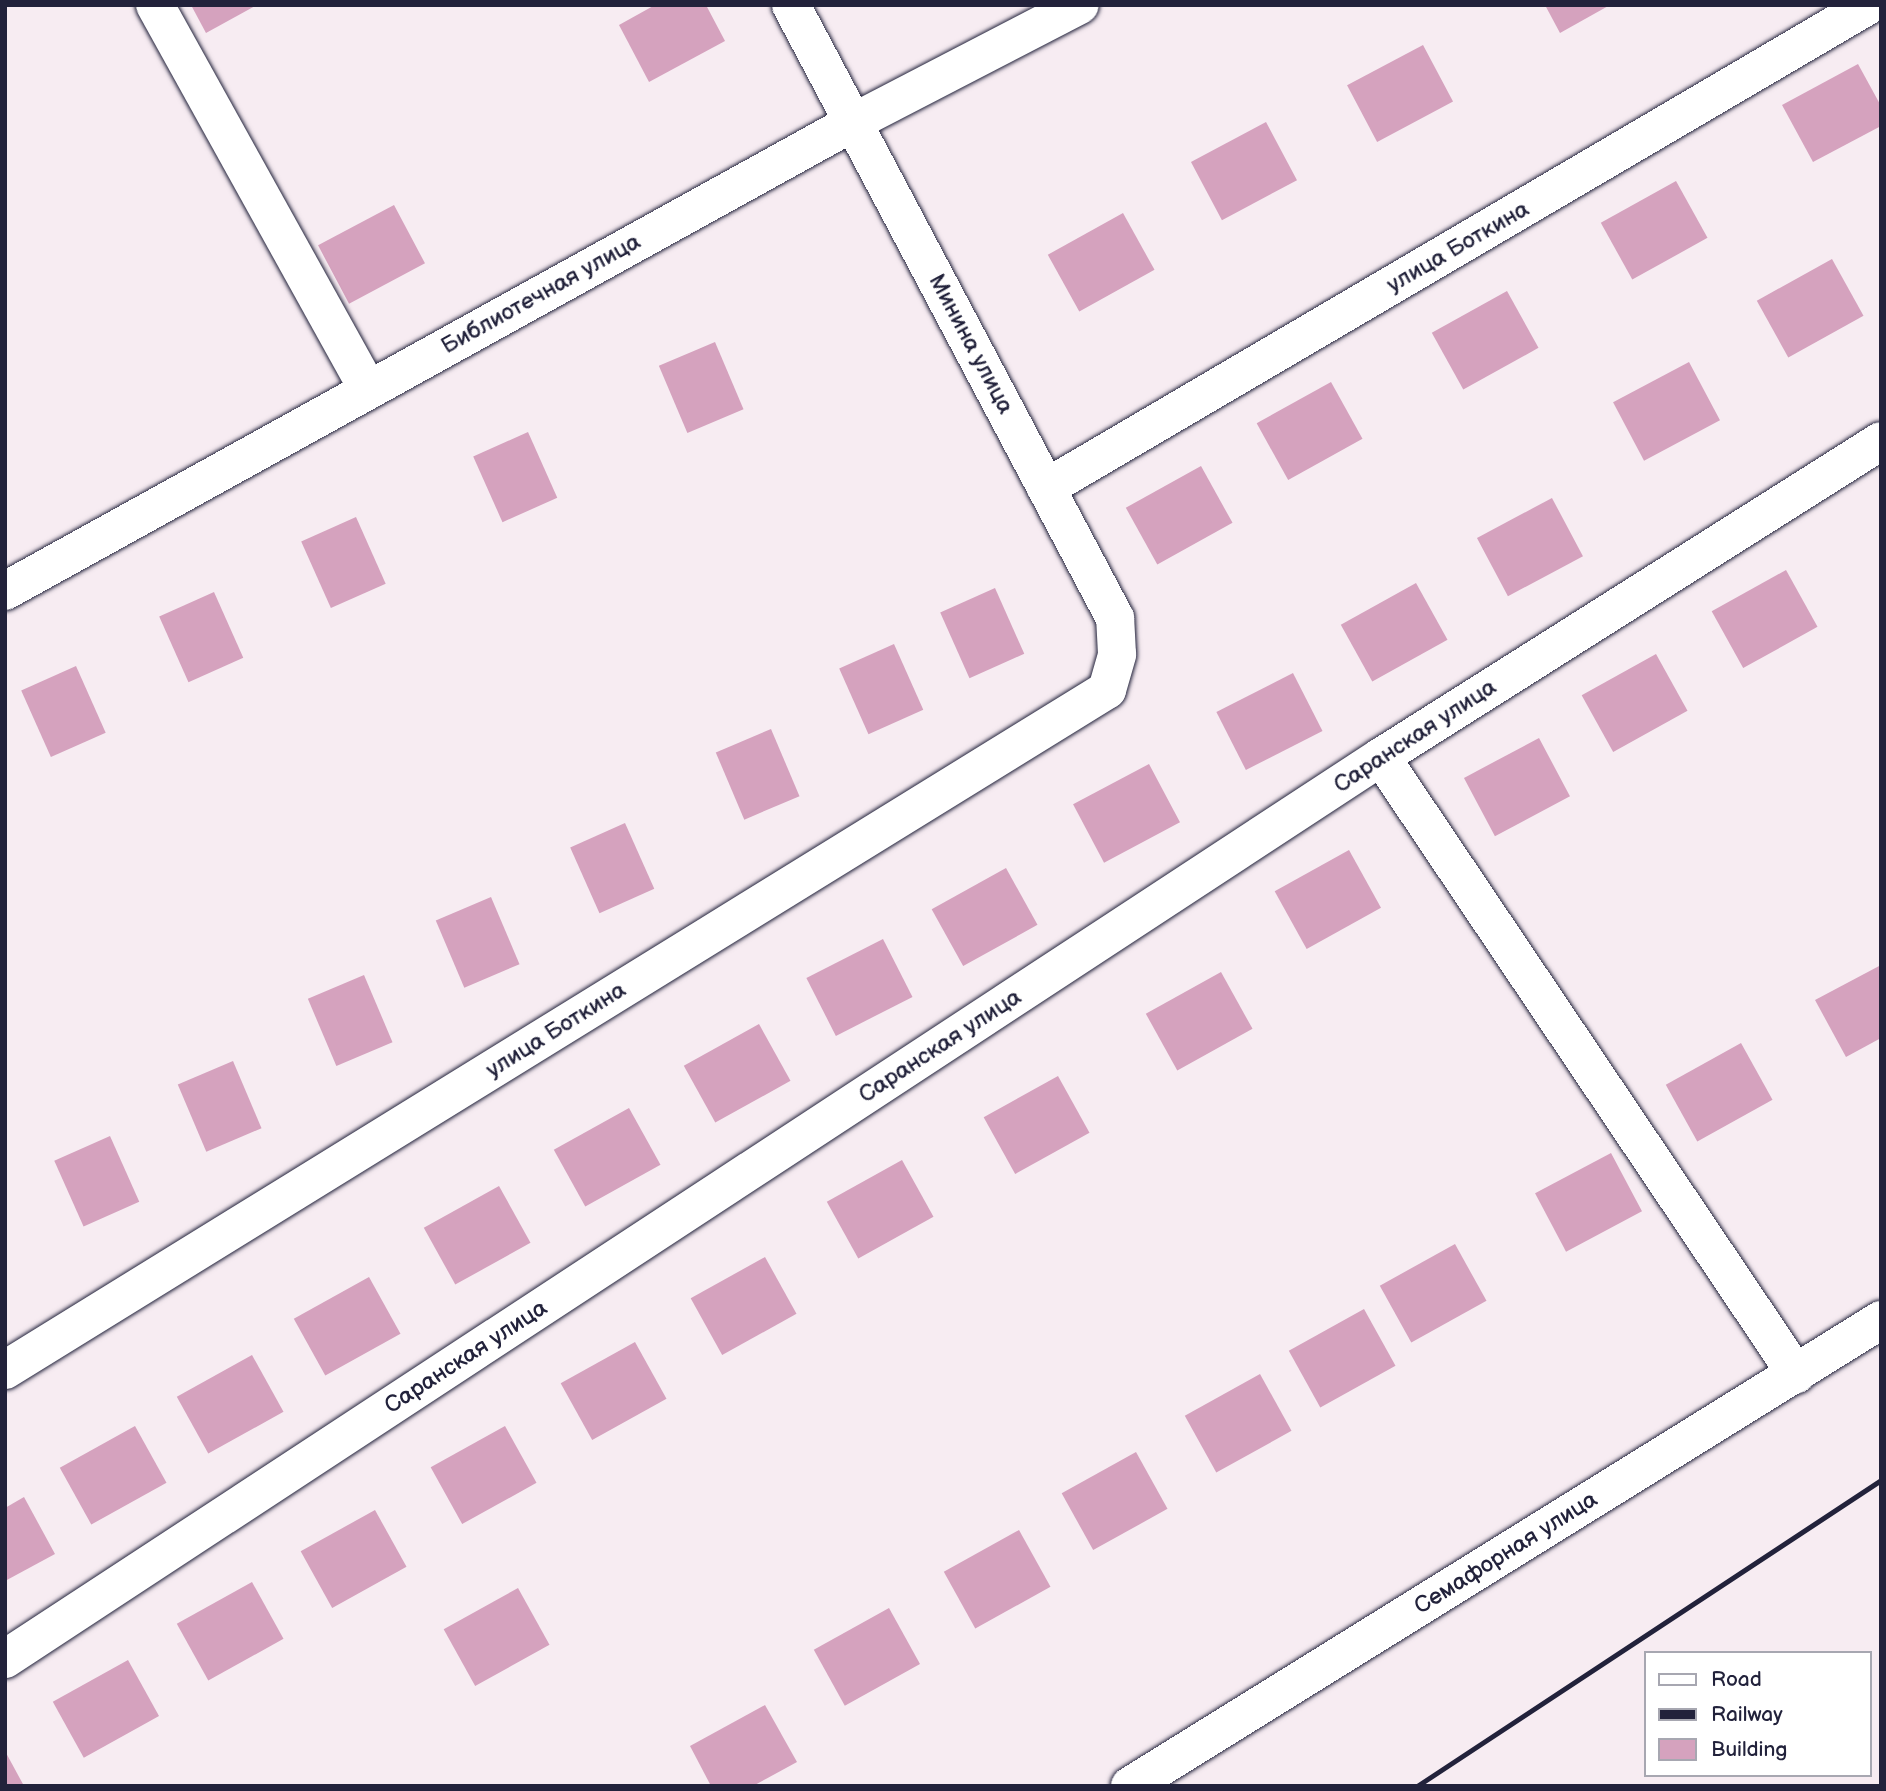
<!DOCTYPE html>
<html>
<head>
<meta charset="utf-8">
<style>
  body { margin:0 }
  #map { position:relative; width:1886px; height:1791px; overflow:hidden; background:#f7ecf2; font-family:"Balsamiq Sans",sans-serif }
  div>[style] { position:absolute }
  .building>* { inset:0; background:#d5a2be; transform-origin:0 0 }
  .roads { filter:drop-shadow(0 0 2px #22223b) drop-shadow(0 0 2px #22223b) }
  .street>* { height:38px; margin:-19px; padding:0 19px; transform-origin:19px; border-radius:19px; background:#fff }
  .secondary>* { height:38px; margin:-19px; padding:0 19px; transform-origin:19px; border-radius:19px; background:#fff }
  .rail>* { height:5px; margin:-2.5px; padding:0 2.5px; transform-origin:2.5px; border-radius:2.5px; background:#22223b }
  span { translate:-50% -50%; white-space:nowrap; text-align:center; line-height:1.15; -webkit-text-stroke:7px #fff; paint-order:stroke }
  .street-label { font-size:23px; color:#22223b }
  .frame { position:absolute; inset:0; border:7px solid #22223b; pointer-events:none }
  .legend { position:absolute; left:1644px; top:1651px; width:228px; height:126px; box-sizing:border-box; background:#fff; border:2px solid #a7a7b1; margin:0; padding:9px 12px; list-style:none; font-size:21px; color:#22223b }
  .legend li { display:flex; align-items:center; gap:14px; height:35px }
  .legend b { width:35px; border:2px solid #a7a7b1 }
</style>
</head>
<body>
<div id="map">
  <div class="building">
    <div style="clip-path:polygon(191px 5px,257px 5px,206px 33px)"></div>
    <div style="clip-path:polygon(655px 5px,706px 5px,725px 41px,649px 82px,619px 25px)"></div>
    <div style="clip-path:polygon(1545px 5px,1610px 5px,1560px 33px)"></div>
    <div style="left:1423px;top:45px;width:64px;height:86px;rotate:62deg"></div>
    <div style="clip-path:polygon(1858px 64px,1881px 106px,1881px 126px,1813px 162px,1782px 105px)"></div>
    <div style="left:1266px;top:122px;width:66px;height:85px;rotate:62deg"></div>
    <div style="left:1676px;top:181px;width:65px;height:86px;rotate:61deg"></div>
    <div style="left:394px;top:205px;width:66px;height:86px;rotate:62deg"></div>
    <div style="left:1123px;top:213px;width:65px;height:86px;rotate:61deg"></div>
    <div style="left:1832px;top:259px;width:65px;height:86px;rotate:61deg"></div>
    <div style="left:1507px;top:291px;width:65px;height:86px;rotate:61deg"></div>
    <div style="left:715px;top:342px;width:73px;height:61px;rotate:67deg"></div>
    <div style="left:1689px;top:362px;width:66px;height:86px;rotate:62deg"></div>
    <div style="left:1331px;top:382px;width:65px;height:85px;rotate:61deg"></div>
    <div style="left:528px;top:432px;width:72px;height:60px;rotate:66deg"></div>
    <div style="left:1201px;top:466px;width:65px;height:86px;rotate:61deg"></div>
    <div style="left:1552px;top:498px;width:66px;height:85px;rotate:62deg"></div>
    <div style="left:356px;top:517px;width:73px;height:60px;rotate:66deg"></div>
    <div style="left:1786px;top:570px;width:65px;height:85px;rotate:61deg"></div>
    <div style="left:1416px;top:583px;width:65px;height:86px;rotate:61deg"></div>
    <div style="left:995px;top:588px;width:72px;height:60px;rotate:66deg"></div>
    <div style="left:214px;top:592px;width:72px;height:60px;rotate:66deg"></div>
    <div style="left:894px;top:644px;width:72px;height:60px;rotate:66deg"></div>
    <div style="left:1656px;top:654px;width:65px;height:85px;rotate:61deg"></div>
    <div style="left:76px;top:666px;width:73px;height:60px;rotate:66deg"></div>
    <div style="left:1293px;top:673px;width:65px;height:86px;rotate:63deg"></div>
    <div style="left:771px;top:729px;width:73px;height:60px;rotate:67deg"></div>
    <div style="left:1539px;top:738px;width:66px;height:85px;rotate:62deg"></div>
    <div style="left:1149px;top:764px;width:66px;height:86px;rotate:62deg"></div>
    <div style="left:625px;top:823px;width:72px;height:60px;rotate:66deg"></div>
    <div style="left:1349px;top:850px;width:66px;height:85px;rotate:61deg"></div>
    <div style="left:1006px;top:868px;width:65px;height:85px;rotate:61deg"></div>
    <div style="left:491px;top:897px;width:73px;height:60px;rotate:67deg"></div>
    <div style="left:883px;top:939px;width:65px;height:86px;rotate:63deg"></div>
    <div style="clip-path:polygon(1881px 965px,1881px 1038px,1846px 1057px,1815px 1000px)"></div>
    <div style="left:1221px;top:972px;width:65px;height:86px;rotate:61deg"></div>
    <div style="left:364px;top:975px;width:73px;height:61px;rotate:67deg"></div>
    <div style="left:759px;top:1024px;width:65px;height:86px;rotate:61deg"></div>
    <div style="left:1741px;top:1043px;width:65px;height:86px;rotate:61deg"></div>
    <div style="left:233px;top:1061px;width:73px;height:60px;rotate:67deg"></div>
    <div style="left:1058px;top:1076px;width:65px;height:85px;rotate:61deg"></div>
    <div style="left:629px;top:1108px;width:65px;height:86px;rotate:61deg"></div>
    <div style="left:110px;top:1136px;width:72px;height:61px;rotate:66deg"></div>
    <div style="left:1611px;top:1153px;width:66px;height:86px;rotate:62deg"></div>
    <div style="left:902px;top:1160px;width:65px;height:86px;rotate:61deg"></div>
    <div style="left:499px;top:1186px;width:65px;height:86px;rotate:61deg"></div>
    <div style="left:1455px;top:1244px;width:65px;height:86px;rotate:61deg"></div>
    <div style="left:765px;top:1257px;width:65px;height:85px;rotate:61deg"></div>
    <div style="left:369px;top:1277px;width:65px;height:86px;rotate:61deg"></div>
    <div style="left:1364px;top:1309px;width:65px;height:86px;rotate:61deg"></div>
    <div style="left:635px;top:1342px;width:65px;height:85px;rotate:61deg"></div>
    <div style="left:252px;top:1355px;width:65px;height:86px;rotate:61deg"></div>
    <div style="left:1260px;top:1374px;width:65px;height:86px;rotate:61deg"></div>
    <div style="left:135px;top:1426px;width:65px;height:86px;rotate:61deg"></div>
    <div style="left:505px;top:1426px;width:65px;height:85px;rotate:61deg"></div>
    <div style="left:1136px;top:1452px;width:65px;height:85px;rotate:61deg"></div>
    <div style="clip-path:polygon(24px 1497px,55px 1554px,5px 1581px,5px 1508px)"></div>
    <div style="left:375px;top:1510px;width:65px;height:85px;rotate:61deg"></div>
    <div style="left:1019px;top:1530px;width:65px;height:86px;rotate:61deg"></div>
    <div style="left:252px;top:1582px;width:65px;height:86px;rotate:61deg"></div>
    <div style="left:518px;top:1588px;width:65px;height:85px;rotate:61deg"></div>
    <div style="left:889px;top:1608px;width:64px;height:86px;rotate:61deg"></div>
    <div style="left:128px;top:1660px;width:64px;height:86px;rotate:61deg"></div>
    <div style="clip-path:polygon(765px 1705px,797px 1762px,753px 1786px,711px 1786px,690px 1746px)"></div>
    <div style="clip-path:polygon(5px 1751px,24px 1786px,5px 1786px)"></div>
  </div>
  <div class="roads">
    <div class="street">
      <div style="left:155px;top:5px;width:440px;rotate:61deg"></div>
      <div style="left:1046px;top:488px;width:954px;rotate:-30.41deg"></div>
      <div style="left:1381px;top:757px;width:744px;rotate:56.07deg"></div>
      <div style="left:5px;top:1370px;width:1295px;rotate:-31.68deg"></div>
      <div style="left:1107px;top:690px;width:37px;rotate:-74deg"></div>
      <div style="left:1117px;top:654px;width:36px;rotate:-93deg"></div>
      <div style="left:1115px;top:618px;width:693px;rotate:-117.86deg"></div>
      <div style="left:5px;top:1659px;width:1645px;rotate:-33.25deg"></div>
      <div style="left:1381px;top:757px;width:591px;rotate:-32.29deg"></div>
      <div style="left:1130px;top:1786px;width:884px;rotate:-31.82deg"></div>
    </div>
    <div class="secondary">
      <div style="left:5px;top:591px;width:970px;rotate:-28.92deg"></div>
      <div style="left:854px;top:122px;width:254px;rotate:-27.4deg"></div>
    </div>
  </div>
  <div class="rail">
    <div style="left:1417px;top:1786px;width:556px;rotate:-33.4deg"></div>
  </div>
  <div class="street-label">
    <span style="left:1458px;top:247px;rotate:-30deg">улица Боткина</span>
    <span style="left:541px;top:294px;rotate:-29deg">Библиотечная улица</span>
    <span style="left:971px;top:344px;rotate:62deg">Минина улица</span>
    <span style="left:1415px;top:736px;rotate:-33deg">Саранская улица</span>
    <span style="left:556px;top:1030px;rotate:-32deg">улица Боткина</span>
    <span style="left:940px;top:1046px;rotate:-33deg">Саранская улица</span>
    <span style="left:466px;top:1357px;rotate:-33deg">Саранская улица</span>
    <span style="left:1506px;top:1553px;rotate:-32deg">Семафорная улица</span>
  </div>
  <div class="frame"></div>
  <ul class="legend">
  <li><b style="height:9px;background:#fff"></b>Road</li>
  <li><b style="height:9px;background:#22223b"></b>Railway</li>
  <li><b style="height:19px;background:#d5a2be"></b>Building</li>
  </ul>
</div>
</body>
</html>
